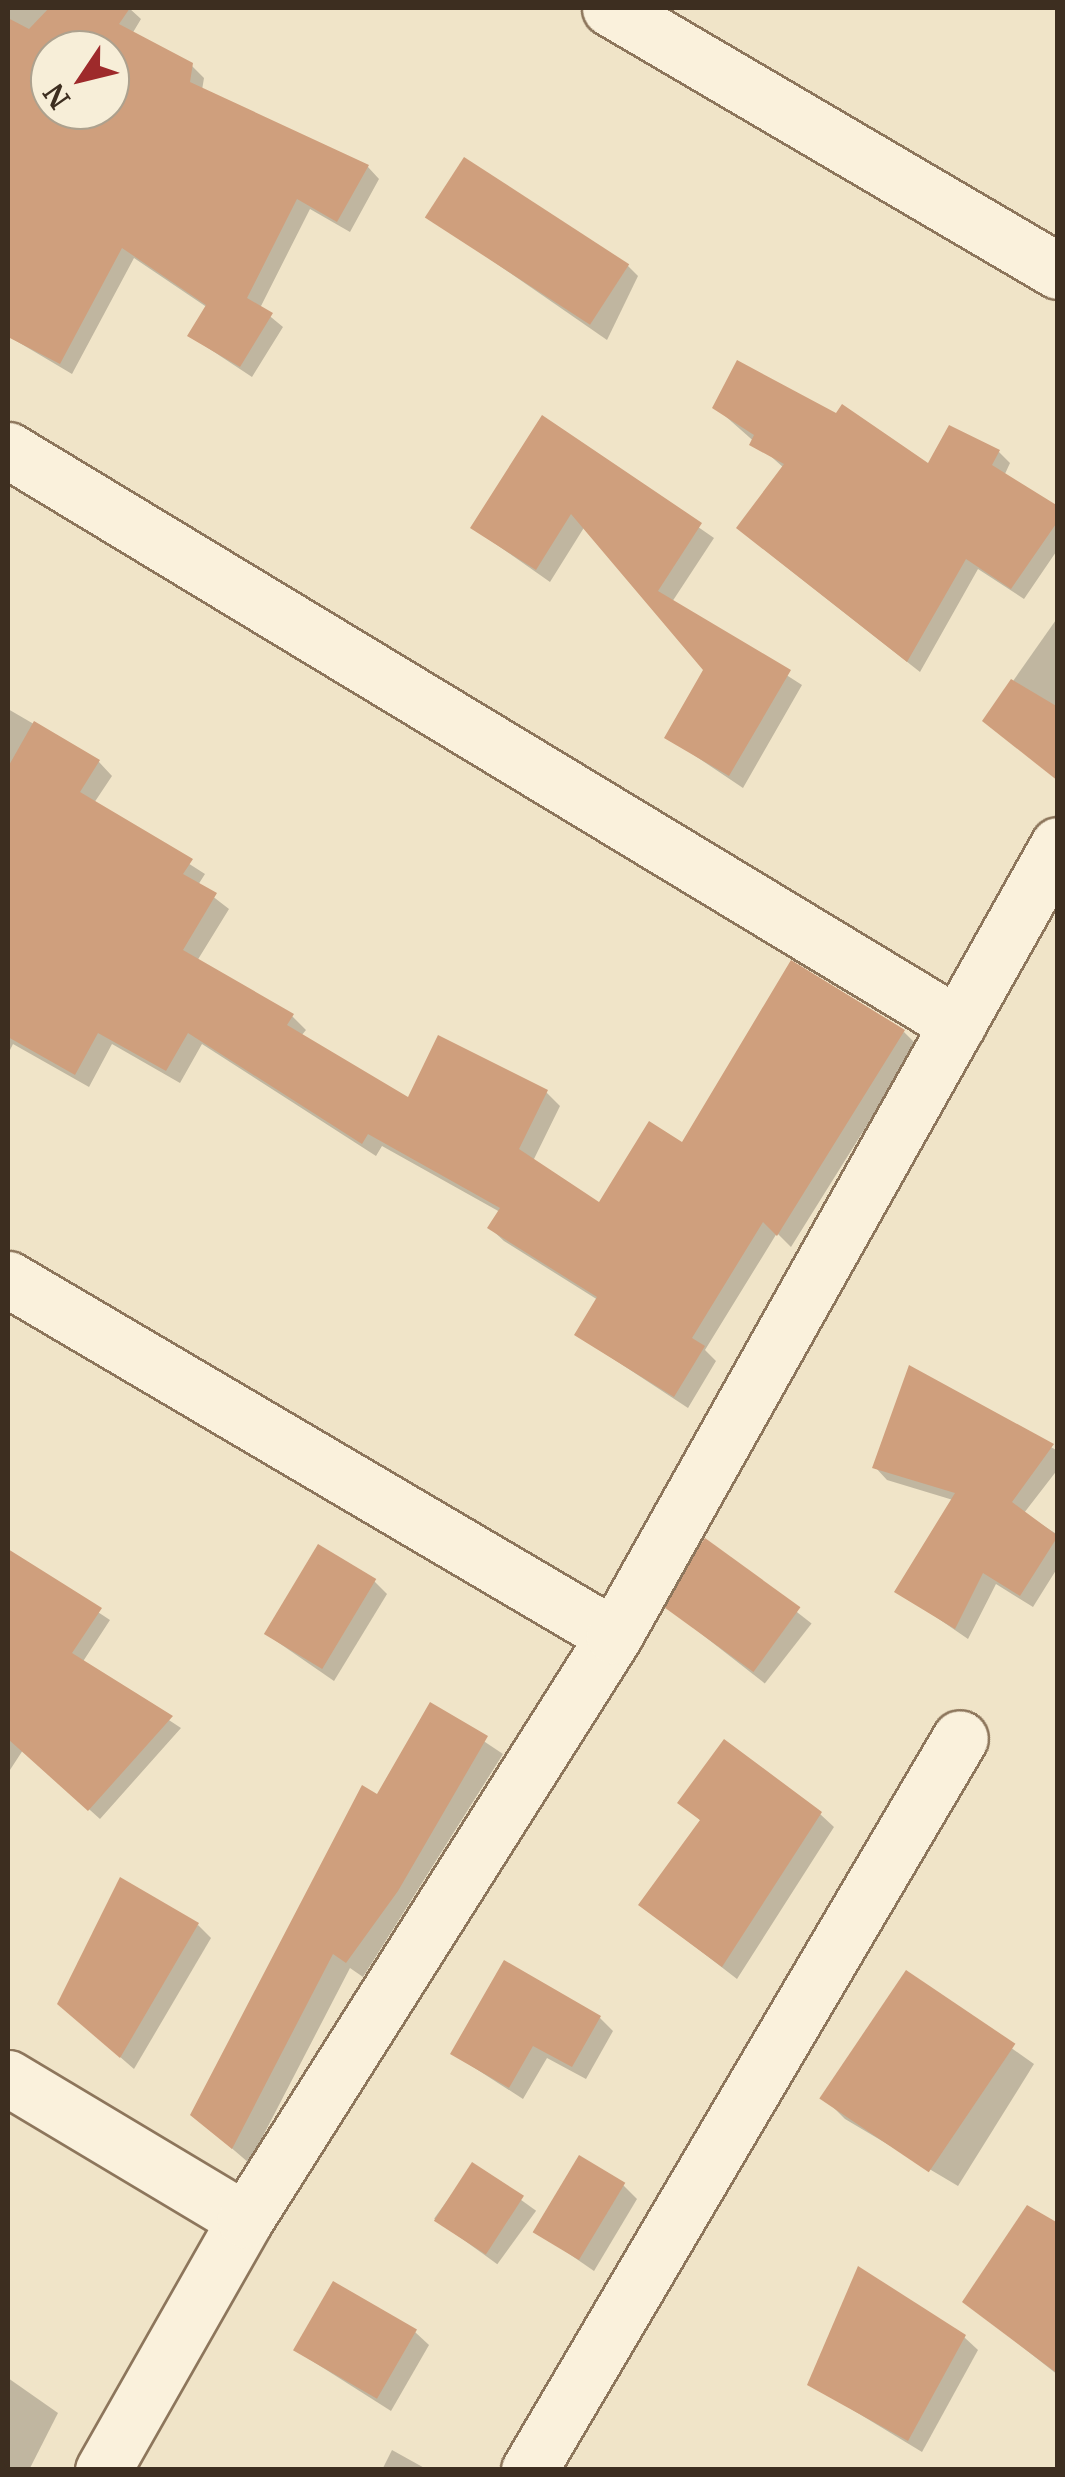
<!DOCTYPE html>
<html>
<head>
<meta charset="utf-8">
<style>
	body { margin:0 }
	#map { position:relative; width:1065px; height:2477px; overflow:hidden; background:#f0e4c8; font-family:Merriweather,serif }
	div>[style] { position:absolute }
	.shadow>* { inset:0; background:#0003; transform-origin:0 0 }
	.building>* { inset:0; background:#cf9f7d; transform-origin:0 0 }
	.roads { filter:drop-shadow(2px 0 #8d765c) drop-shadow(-2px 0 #8d765c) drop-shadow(0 2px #8d765c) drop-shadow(0 -2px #8d765c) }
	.minor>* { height:55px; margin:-27.5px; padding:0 27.5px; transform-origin:27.5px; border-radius:27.5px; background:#faf1dc }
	span { translate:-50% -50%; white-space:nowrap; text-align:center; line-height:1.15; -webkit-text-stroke:9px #f7eed8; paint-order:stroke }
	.frame { position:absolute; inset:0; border:10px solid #3d2e20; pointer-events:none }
	.north { position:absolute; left:30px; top:30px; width:100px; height:100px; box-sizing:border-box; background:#f7eed8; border:2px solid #ada18e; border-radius:50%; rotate:235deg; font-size:28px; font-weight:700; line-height:40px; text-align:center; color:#3d2e20 }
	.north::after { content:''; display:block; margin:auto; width:35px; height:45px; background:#9e2a2b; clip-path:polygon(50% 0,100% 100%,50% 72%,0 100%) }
</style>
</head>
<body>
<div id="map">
	<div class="shadow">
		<i style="clip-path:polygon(evenodd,8px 8px,129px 8px,141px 19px,132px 34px,191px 65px,204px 78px,202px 90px,368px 167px,379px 179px,350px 232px,310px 209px,260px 308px,283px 327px,252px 377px,190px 336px,208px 308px,134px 258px,72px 374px,8px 336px,8px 159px,45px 106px,8px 85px,8px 8px,50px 50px,110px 50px,110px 110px,50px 110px,50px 50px)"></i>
		<i style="clip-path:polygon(429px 217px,628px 266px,638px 276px,607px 340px)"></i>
		<i style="clip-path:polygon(715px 407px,929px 466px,999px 452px,1010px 463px,1004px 476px,1058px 509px,1058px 549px,1024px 599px,978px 569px,920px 672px,751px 539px,784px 468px)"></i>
		<i style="clip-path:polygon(542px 419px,714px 538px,672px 602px,802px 685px,743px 788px,667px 737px,706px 670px,585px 526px,550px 582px,473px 528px)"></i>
		<i style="clip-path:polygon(1058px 617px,1058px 776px,985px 721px)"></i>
		<i style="clip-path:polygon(8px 709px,99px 762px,112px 776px,94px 803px,205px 874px,198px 885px,229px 909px,197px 961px,292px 1016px,306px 1030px,301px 1036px,409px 1101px,546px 1092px,560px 1106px,533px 1161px,599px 1206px,683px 1145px,904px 1032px,917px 1045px,791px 1247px,777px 1233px,705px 1350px,716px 1361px,688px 1408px,577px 1335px,598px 1300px,504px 1241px,490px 1228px,500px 1212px,382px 1146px,376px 1156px,202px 1044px,180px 1083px,112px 1044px,89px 1087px,13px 1044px,8px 1054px)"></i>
		<i style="clip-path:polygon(910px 1369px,1058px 1451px,1058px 1469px,1024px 1513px,1058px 1535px,1058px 1567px,1033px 1607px,996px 1584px,968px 1639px,898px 1591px,953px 1500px,887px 1480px,875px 1467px)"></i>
		<i style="left:706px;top:1541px;width:134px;height:76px;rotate:38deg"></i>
		<i style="clip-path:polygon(8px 1553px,110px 1620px,82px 1663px,181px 1728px,100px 1819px,23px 1750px,8px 1773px)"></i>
		<i style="clip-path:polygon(374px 1581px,387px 1594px,334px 1681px,266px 1634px)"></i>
		<i style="clip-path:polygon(431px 1706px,503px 1754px,363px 1977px,350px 1968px,249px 2163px,193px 2115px)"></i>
		<i style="clip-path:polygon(680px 1802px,820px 1814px,834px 1827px,737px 1979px,641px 1905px,702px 1822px)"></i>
		<i style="clip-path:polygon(198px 1925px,211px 1938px,134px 2069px,74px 2017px)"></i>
		<i style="clip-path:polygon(907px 1974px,1034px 2064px,958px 2186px,845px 2119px,826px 2100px)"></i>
		<i style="clip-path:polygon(600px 2018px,613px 2031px,586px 2079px,547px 2058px,523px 2099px,453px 2054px)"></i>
		<i style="left:473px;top:2165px;width:78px;height:66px;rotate:36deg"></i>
		<i style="clip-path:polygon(623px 2185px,637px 2199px,594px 2271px,536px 2231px)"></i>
		<i style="clip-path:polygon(1058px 2226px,1058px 2375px,965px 2302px)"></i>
		<i style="clip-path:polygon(415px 2332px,429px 2345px,391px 2411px,295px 2350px)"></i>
		<i style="clip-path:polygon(964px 2337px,978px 2350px,922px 2452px,810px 2384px)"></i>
		<i style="clip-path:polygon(8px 2378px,58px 2413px,29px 2470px,8px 2470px)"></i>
		<i style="clip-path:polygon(392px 2450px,428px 2470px,382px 2470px)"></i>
	</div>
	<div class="building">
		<i style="clip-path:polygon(evenodd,49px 8px,130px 8px,119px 24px,193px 63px,190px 82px,369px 165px,337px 222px,297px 199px,247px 298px,273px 313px,240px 367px,187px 336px,206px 305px,122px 248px,60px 364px,8px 337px,8px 18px,29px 29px,49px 8px,50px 50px,110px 50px,110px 110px,50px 110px,50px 50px)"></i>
		<i style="left:464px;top:157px;width:197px;height:72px;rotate:33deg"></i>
		<i style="clip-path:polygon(737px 360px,836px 413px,842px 404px,928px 463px,949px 425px,1000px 450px,992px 465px,1058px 506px,1058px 521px,1011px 589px,966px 559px,907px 662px,736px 528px,784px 464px,749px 445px,754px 435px,712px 408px)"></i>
		<i style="clip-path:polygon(542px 415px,702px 523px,658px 591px,791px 670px,729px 776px,664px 738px,703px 670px,571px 514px,536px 570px,470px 528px)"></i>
		<i style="clip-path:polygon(1011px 679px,1058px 707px,1058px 781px,982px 721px)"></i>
		<i style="clip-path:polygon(34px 721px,100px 760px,80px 792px,193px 859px,183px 874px,217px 893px,183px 950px,294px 1014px,287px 1025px,408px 1097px,438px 1035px,548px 1090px,519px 1149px,599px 1202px,649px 1121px,682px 1142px,791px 960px,905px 1030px,777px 1236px,763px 1222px,692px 1338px,705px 1346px,674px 1397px,574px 1335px,597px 1297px,487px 1228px,500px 1208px,368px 1134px,362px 1144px,188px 1033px,166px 1071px,98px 1033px,75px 1075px,8px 1037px,8px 767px)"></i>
		<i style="clip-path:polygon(909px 1365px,1054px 1444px,1012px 1502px,1058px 1536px,1020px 1596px,983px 1573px,955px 1629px,894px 1592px,955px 1493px,872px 1468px)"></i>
		<i style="left:705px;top:1538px;width:118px;height:80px;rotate:36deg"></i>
		<i style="left:318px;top:1544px;width:68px;height:105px;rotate:31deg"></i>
		<i style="clip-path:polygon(8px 1549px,102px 1608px,72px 1653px,173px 1716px,88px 1811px,8px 1739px)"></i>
		<i style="clip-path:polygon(430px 1702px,488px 1736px,398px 1891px,346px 1963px,333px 1954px,232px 2149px,190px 2115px,362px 1785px,377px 1794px)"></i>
		<i style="clip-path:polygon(724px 1739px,822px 1812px,722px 1967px,638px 1905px,700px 1820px,677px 1803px)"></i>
		<i style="clip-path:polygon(120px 1877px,199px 1923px,120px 2058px,57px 2004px)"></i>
		<i style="clip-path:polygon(504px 1960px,601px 2016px,572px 2067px,533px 2046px,509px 2088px,450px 2054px)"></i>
		<i style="left:906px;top:1970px;width:132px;height:155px;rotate:34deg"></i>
		<i style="left:579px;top:2155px;width:54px;height:90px;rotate:31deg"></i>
		<i style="left:472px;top:2162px;width:62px;height:70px;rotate:33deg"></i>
		<i style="clip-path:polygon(1027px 2205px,1058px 2223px,1058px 2374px,962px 2302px)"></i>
		<i style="clip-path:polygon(858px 2266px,966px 2335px,908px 2441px,807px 2385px)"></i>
		<i style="left:333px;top:2281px;width:97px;height:80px;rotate:30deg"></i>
	</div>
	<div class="roads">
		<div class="minor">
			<i style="left:610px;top:8px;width:519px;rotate:30.42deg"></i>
			<i style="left:8px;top:450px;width:1110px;rotate:31.18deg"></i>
			<i style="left:8px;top:1279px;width:703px;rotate:30.5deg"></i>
			<i style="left:8px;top:2078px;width:276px;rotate:30.9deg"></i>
			<i style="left:103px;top:2470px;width:288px;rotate:-60.4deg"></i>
			<i style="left:245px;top:2220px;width:691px;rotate:-57.71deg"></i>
			<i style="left:614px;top:1636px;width:907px;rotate:-60.69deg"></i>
			<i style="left:529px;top:2470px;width:849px;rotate:-59.51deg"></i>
		</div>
	</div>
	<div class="frame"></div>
	<div class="north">N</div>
</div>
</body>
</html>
